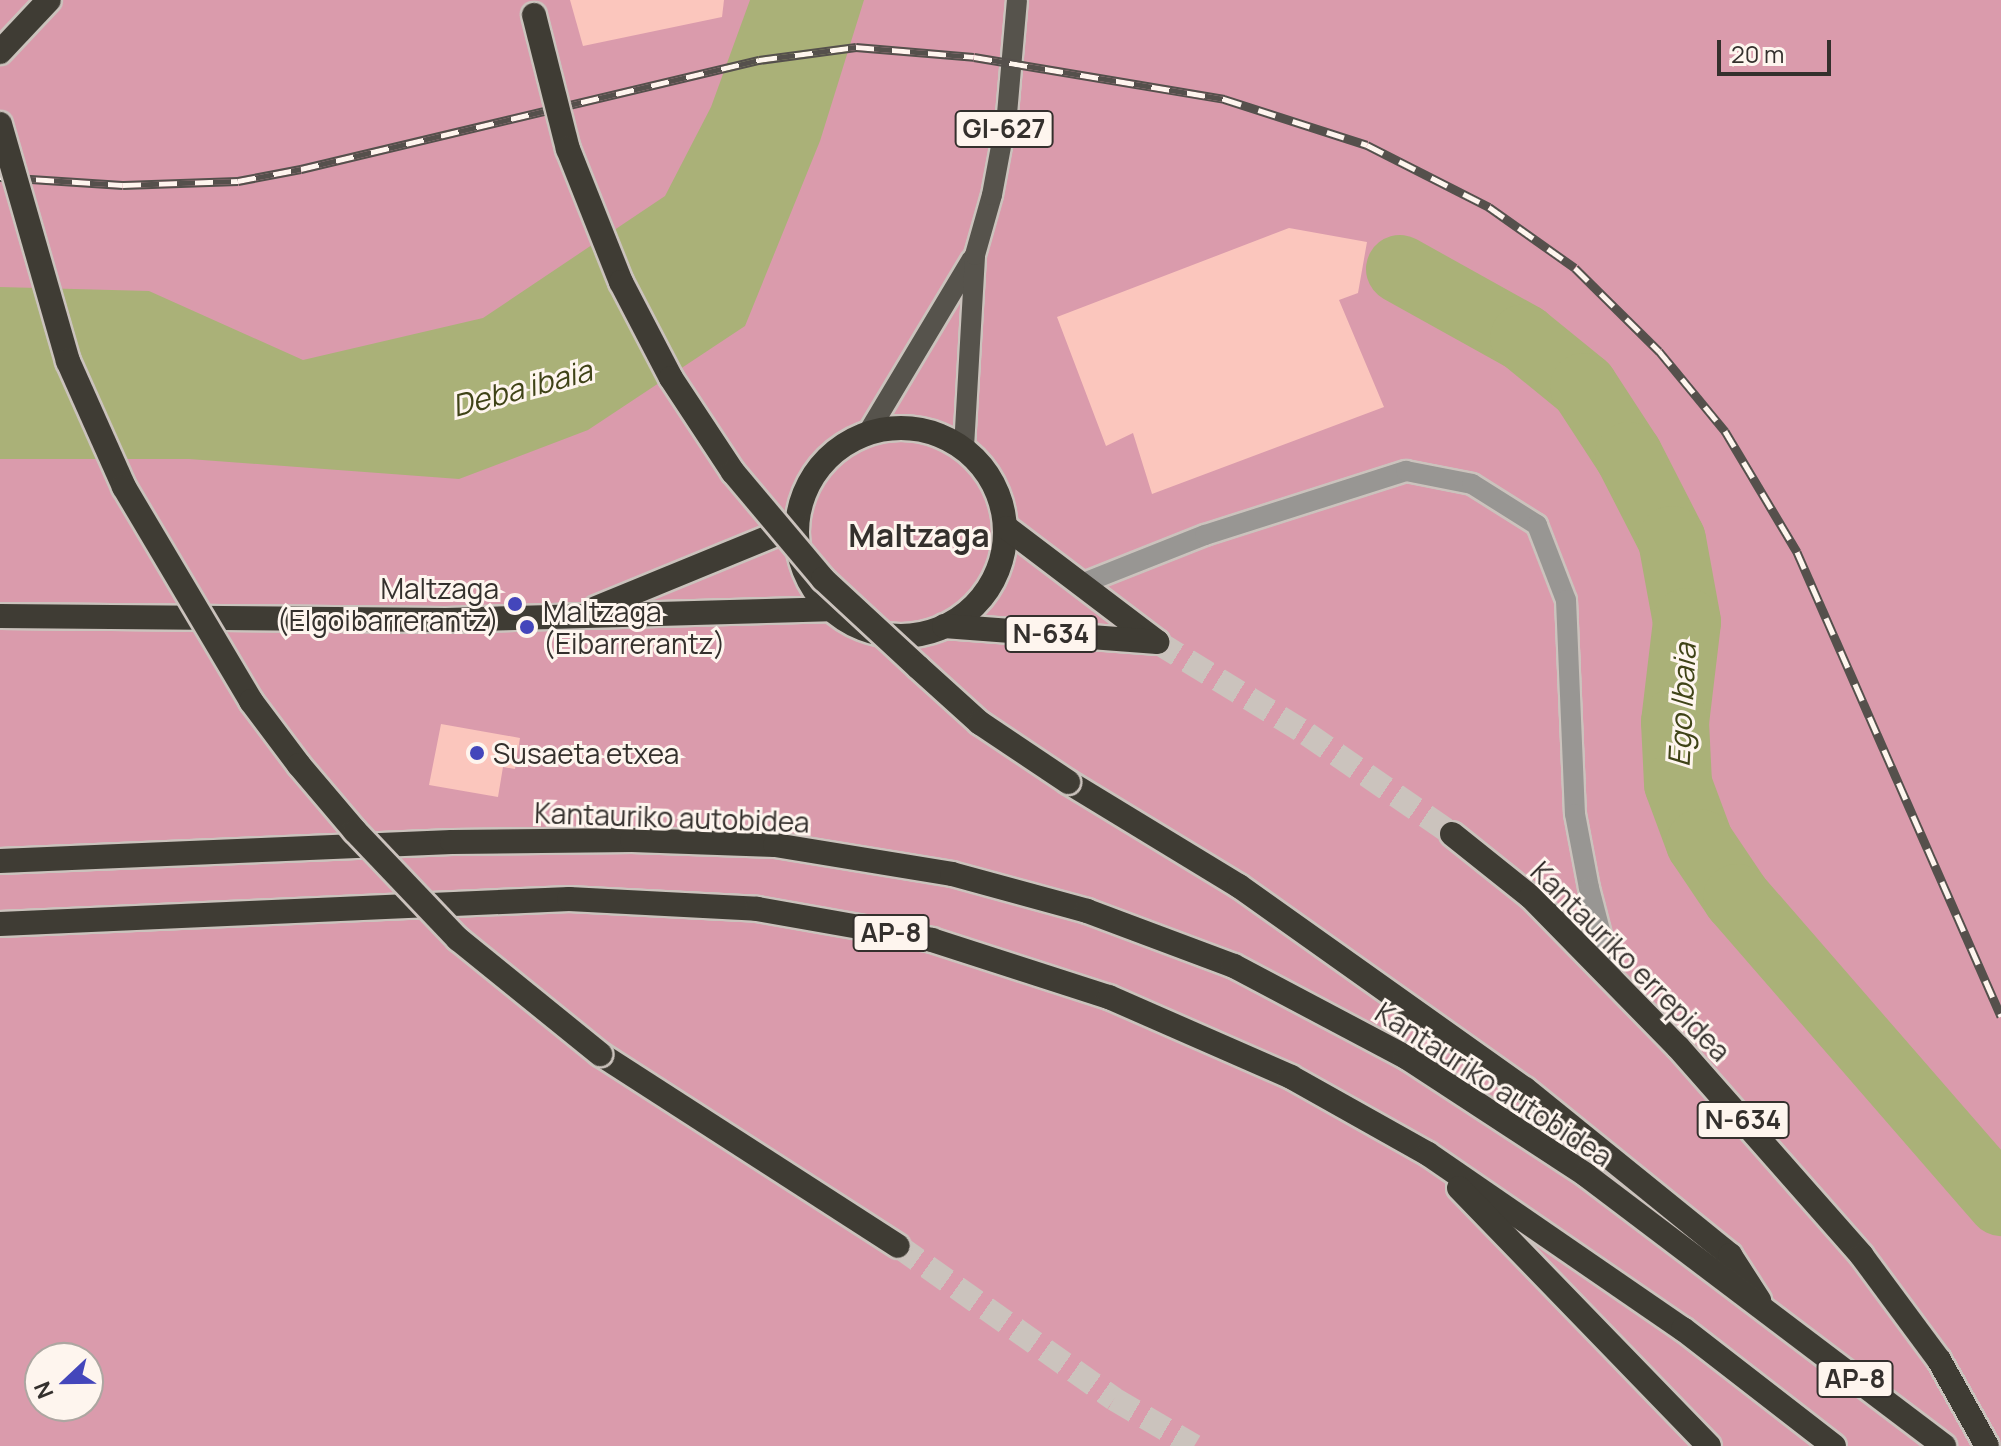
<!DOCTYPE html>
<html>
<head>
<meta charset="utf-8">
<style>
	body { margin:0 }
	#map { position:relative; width:2001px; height:1446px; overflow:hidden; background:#f1e8e1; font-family:Manrope,sans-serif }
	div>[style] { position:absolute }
	.forest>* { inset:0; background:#da9bac }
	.water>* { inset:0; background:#aab178 }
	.river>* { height:68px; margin:-34px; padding:0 34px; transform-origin:34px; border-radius:34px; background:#aab178 }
	.building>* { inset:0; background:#fbc6bd }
	.highway-tunnel>* { height:24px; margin-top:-12px; transform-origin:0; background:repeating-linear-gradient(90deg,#cbc3bd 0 24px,transparent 0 36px) }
	.roads { filter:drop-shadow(2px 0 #cbc3bd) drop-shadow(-2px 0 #cbc3bd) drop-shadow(0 2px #cbc3bd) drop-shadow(0 -2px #cbc3bd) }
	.minor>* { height:20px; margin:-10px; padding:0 10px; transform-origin:10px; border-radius:10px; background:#989693 }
	.major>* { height:20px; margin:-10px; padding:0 10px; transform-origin:10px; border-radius:10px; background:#56534c }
	.highway>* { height:24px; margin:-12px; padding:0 12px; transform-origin:12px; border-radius:12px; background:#3f3c34 }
	.highway>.ring { margin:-12px; padding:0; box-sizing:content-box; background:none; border:24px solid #3f3c34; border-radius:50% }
	.rail>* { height:9px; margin-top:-4.5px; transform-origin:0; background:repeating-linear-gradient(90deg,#fef5ee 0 18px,#55504c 0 36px); box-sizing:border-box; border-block:2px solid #55504c }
	.bridges { filter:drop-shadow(2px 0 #cbc3bd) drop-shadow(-2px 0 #cbc3bd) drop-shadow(0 2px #cbc3bd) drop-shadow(0 -2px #cbc3bd) }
	.highway-bridge>* { height:24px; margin:-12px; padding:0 12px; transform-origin:12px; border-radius:12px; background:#3f3c34 }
	.dots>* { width:22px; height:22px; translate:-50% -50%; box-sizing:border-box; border:4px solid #fef5ee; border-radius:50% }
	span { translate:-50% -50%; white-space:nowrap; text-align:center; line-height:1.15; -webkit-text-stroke:6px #fef5ee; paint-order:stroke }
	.shield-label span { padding:2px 6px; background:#fef5ee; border:2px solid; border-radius:6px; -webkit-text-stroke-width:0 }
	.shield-label { font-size:26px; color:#34302d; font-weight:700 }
	.poi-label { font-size:28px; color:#34302d }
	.right { translate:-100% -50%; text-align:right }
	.left { translate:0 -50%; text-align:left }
	.street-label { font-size:28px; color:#34302d }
	.water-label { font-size:30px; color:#3f4317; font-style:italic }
	.quarter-label { font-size:32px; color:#34302d; font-weight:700 }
	.north { position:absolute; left:24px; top:1342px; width:80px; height:80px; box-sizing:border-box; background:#fef5ee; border:2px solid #ada6a1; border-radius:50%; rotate:248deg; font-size:22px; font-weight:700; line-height:32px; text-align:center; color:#34302d }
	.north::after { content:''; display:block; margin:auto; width:28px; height:36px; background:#4446bb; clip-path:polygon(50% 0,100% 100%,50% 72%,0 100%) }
	.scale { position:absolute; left:1717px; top:40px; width:114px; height:36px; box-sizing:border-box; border:4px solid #34302d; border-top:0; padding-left:10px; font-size:24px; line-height:28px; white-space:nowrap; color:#34302d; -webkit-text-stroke:6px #fef5ee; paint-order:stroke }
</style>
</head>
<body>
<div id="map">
	<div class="forest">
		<i style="clip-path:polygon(evenodd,0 0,2001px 0,2001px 1446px,0 1446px,0 0,40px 1358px,88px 1358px,88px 1406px,40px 1406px,40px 1358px)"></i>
	</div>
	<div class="water">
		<i style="clip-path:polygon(750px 0,864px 0,820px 141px,745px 326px,588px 430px,459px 479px,189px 459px,0 459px,0 287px,149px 291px,303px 360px,483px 318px,665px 196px,711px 107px)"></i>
	</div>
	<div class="river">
		<i style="left:1400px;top:269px;width:142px;rotate:29.1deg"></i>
		<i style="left:1524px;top:338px;width:77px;rotate:39.2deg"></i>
		<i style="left:1584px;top:387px;width:82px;rotate:56.9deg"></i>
		<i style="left:1629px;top:456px;width:94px;rotate:62.9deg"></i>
		<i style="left:1672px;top:540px;width:83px;rotate:79.6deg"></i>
		<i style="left:1687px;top:622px;width:101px;rotate:96.8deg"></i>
		<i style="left:1675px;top:722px;width:62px;rotate:87.2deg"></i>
		<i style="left:1678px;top:784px;width:63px;rotate:69.6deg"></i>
		<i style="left:1700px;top:843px;width:66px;rotate:56.1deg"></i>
		<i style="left:1737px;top:898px;width:403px;rotate:49deg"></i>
	</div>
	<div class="building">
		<i style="clip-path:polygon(570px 0,724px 0,722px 17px,583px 46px)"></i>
		<i style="clip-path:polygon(1289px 228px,1367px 242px,1358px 293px,1339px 300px,1384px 407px,1152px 494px,1133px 433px,1106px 446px,1057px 317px)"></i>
		<i style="clip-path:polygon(441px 724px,520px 738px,515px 769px,503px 767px,498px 797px,429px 785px)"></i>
	</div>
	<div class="highway-tunnel">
		<i style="left:1157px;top:642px;width:176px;rotate:31.5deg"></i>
		<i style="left:1307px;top:734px;width:176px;rotate:34.6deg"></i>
		<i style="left:898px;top:1246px;width:265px;rotate:35.3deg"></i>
		<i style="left:1114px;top:1399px;width:93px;rotate:30.4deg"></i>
	</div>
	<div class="roads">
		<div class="minor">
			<i style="left:1081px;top:584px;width:133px;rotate:-21.6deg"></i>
			<i style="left:1205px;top:535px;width:211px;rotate:-17.7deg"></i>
			<i style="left:1406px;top:471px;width:67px;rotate:11.1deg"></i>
			<i style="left:1472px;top:484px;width:77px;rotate:32.2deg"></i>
			<i style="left:1537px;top:525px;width:80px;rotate:68.9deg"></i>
			<i style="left:1566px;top:600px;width:214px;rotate:87.6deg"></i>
			<i style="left:1575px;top:814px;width:75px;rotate:79.3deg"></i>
			<i style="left:1589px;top:888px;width:96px;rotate:75.5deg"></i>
		</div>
		<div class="major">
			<i style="left:869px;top:431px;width:200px;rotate:-59.1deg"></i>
			<i style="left:964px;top:447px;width:192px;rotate:-86.7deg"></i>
			<i style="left:975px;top:255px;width:62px;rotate:-74.2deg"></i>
			<i style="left:992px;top:195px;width:82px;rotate:-79.5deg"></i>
			<i style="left:1007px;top:114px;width:114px;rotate:-85deg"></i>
		</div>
		<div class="highway">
			<i style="left:0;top:52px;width:71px;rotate:-46.7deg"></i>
			<i class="ring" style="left:797px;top:428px;width:184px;height:184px"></i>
			<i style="left:1007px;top:528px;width:188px;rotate:37.2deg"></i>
			<i style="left:596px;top:608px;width:216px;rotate:-22.3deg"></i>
			<i style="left:0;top:616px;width:446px;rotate:0.5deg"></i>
			<i style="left:446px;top:620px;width:383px;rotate:-1.6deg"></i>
			<i style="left:944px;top:626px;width:214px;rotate:4.3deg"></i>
			<i style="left:1068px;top:782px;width:200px;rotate:31.3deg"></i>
			<i style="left:1239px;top:886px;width:351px;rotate:35.4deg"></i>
			<i style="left:1525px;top:1089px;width:264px;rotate:39deg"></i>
			<i style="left:1730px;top:1255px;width:54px;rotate:57.2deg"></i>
			<i style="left:1452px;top:834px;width:101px;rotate:38.6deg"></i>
			<i style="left:1531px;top:897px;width:210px;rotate:45.6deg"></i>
			<i style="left:1678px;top:1047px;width:278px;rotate:48.6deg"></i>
			<i style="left:1862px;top:1256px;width:129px;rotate:53.5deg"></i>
			<i style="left:1939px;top:1360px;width:98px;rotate:60.8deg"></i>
			<i style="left:0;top:861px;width:452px;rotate:-2.4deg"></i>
			<i style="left:452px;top:842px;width:180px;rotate:-0.6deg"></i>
			<i style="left:632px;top:840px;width:143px;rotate:2deg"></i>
			<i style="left:775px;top:845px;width:179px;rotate:9.3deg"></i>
			<i style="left:952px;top:874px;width:140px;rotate:15.3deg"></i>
			<i style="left:1087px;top:911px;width:157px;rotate:20.5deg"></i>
			<i style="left:1234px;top:966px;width:195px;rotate:27.9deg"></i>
			<i style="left:1406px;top:1057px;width:215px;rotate:33.2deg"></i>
			<i style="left:1586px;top:1175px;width:449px;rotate:37.1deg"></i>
			<i style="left:0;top:924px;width:570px;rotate:-2.52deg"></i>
			<i style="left:569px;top:899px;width:188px;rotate:3deg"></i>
			<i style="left:757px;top:909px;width:178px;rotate:10deg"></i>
			<i style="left:932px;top:940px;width:186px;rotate:17.9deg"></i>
			<i style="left:1109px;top:997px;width:199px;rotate:23.7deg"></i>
			<i style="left:1291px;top:1077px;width:157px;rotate:29.3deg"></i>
			<i style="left:1428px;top:1154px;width:309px;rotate:34.5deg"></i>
			<i style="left:1683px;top:1329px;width:191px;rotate:37.8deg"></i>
			<i style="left:600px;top:1054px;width:354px;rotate:32.8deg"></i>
			<i style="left:1459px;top:1188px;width:359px;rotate:45.9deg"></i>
		</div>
	</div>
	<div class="rail">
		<i style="left:0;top:177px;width:123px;rotate:3.7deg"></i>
		<i style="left:123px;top:185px;width:115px;rotate:-2deg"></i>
		<i style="left:238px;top:181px;width:64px;rotate:-10.8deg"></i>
		<i style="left:301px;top:169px;width:471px;rotate:-13.4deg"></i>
		<i style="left:759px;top:60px;width:98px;rotate:-7.6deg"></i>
		<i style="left:856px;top:47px;width:118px;rotate:4.8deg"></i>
		<i style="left:974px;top:57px;width:254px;rotate:9.5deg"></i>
		<i style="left:1224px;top:99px;width:150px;rotate:17.8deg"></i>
		<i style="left:1367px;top:145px;width:137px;rotate:26.9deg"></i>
		<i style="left:1489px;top:207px;width:105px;rotate:35.3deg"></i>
		<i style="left:1575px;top:268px;width:118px;rotate:44.7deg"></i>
		<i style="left:1659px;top:351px;width:104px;rotate:50.5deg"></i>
		<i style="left:1725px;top:431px;width:141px;rotate:59.2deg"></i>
		<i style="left:1797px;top:552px;width:507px;rotate:66.27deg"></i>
	</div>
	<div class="bridges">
		<div class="highway-bridge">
			<i style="left:534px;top:15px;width:138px;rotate:75.8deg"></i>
			<i style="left:568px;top:149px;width:143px;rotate:68.3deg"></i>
			<i style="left:621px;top:282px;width:108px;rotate:62.5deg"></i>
			<i style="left:671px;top:378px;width:113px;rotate:56.6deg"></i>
			<i style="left:733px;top:472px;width:140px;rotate:49.9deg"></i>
			<i style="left:823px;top:579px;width:129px;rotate:42.8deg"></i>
			<i style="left:918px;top:667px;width:84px;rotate:42.1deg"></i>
			<i style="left:980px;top:723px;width:106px;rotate:33.8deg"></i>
			<i style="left:0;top:124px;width:247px;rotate:74deg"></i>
			<i style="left:68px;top:361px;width:138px;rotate:66deg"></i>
			<i style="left:124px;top:487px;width:249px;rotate:59.3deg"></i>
			<i style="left:251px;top:701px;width:80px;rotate:53.1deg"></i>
			<i style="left:299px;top:765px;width:87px;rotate:49.7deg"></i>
			<i style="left:355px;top:831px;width:149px;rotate:46.4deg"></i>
			<i style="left:458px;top:939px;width:183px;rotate:39deg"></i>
		</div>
	</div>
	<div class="dots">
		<i style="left:515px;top:604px;background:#4446bb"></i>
		<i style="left:527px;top:627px;background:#4446bb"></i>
		<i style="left:477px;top:753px;background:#4446bb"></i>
	</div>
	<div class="shield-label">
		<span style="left:1004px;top:129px">GI-627</span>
		<span style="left:1051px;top:634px">N-634</span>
		<span style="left:891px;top:933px">AP-8</span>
		<span style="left:1743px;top:1120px">N-634</span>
		<span style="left:1855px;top:1379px">AP-8</span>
	</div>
	<div class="poi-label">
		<span class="right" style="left:499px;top:604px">Maltzaga<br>(Elgoibarrerantz)</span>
		<span class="left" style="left:543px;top:627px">Maltzaga<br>(Eibarrerantz)</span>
		<span class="left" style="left:493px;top:753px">Susaeta etxea</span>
	</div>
	<div class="street-label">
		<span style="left:672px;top:817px;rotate:2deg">Kantauriko autobidea</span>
		<span style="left:1631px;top:961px;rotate:45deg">Kantauriko errepidea</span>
		<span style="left:1494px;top:1084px;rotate:33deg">Kantauriko autobidea</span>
	</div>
	<div class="water-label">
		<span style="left:522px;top:388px;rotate:-15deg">Deba ibaia</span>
		<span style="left:1682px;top:705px;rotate:-87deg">Ego Ibaia</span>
	</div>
	<div class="quarter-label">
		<span style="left:919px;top:535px">Maltzaga</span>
	</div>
	<div class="north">N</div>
	<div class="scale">20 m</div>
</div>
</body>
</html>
